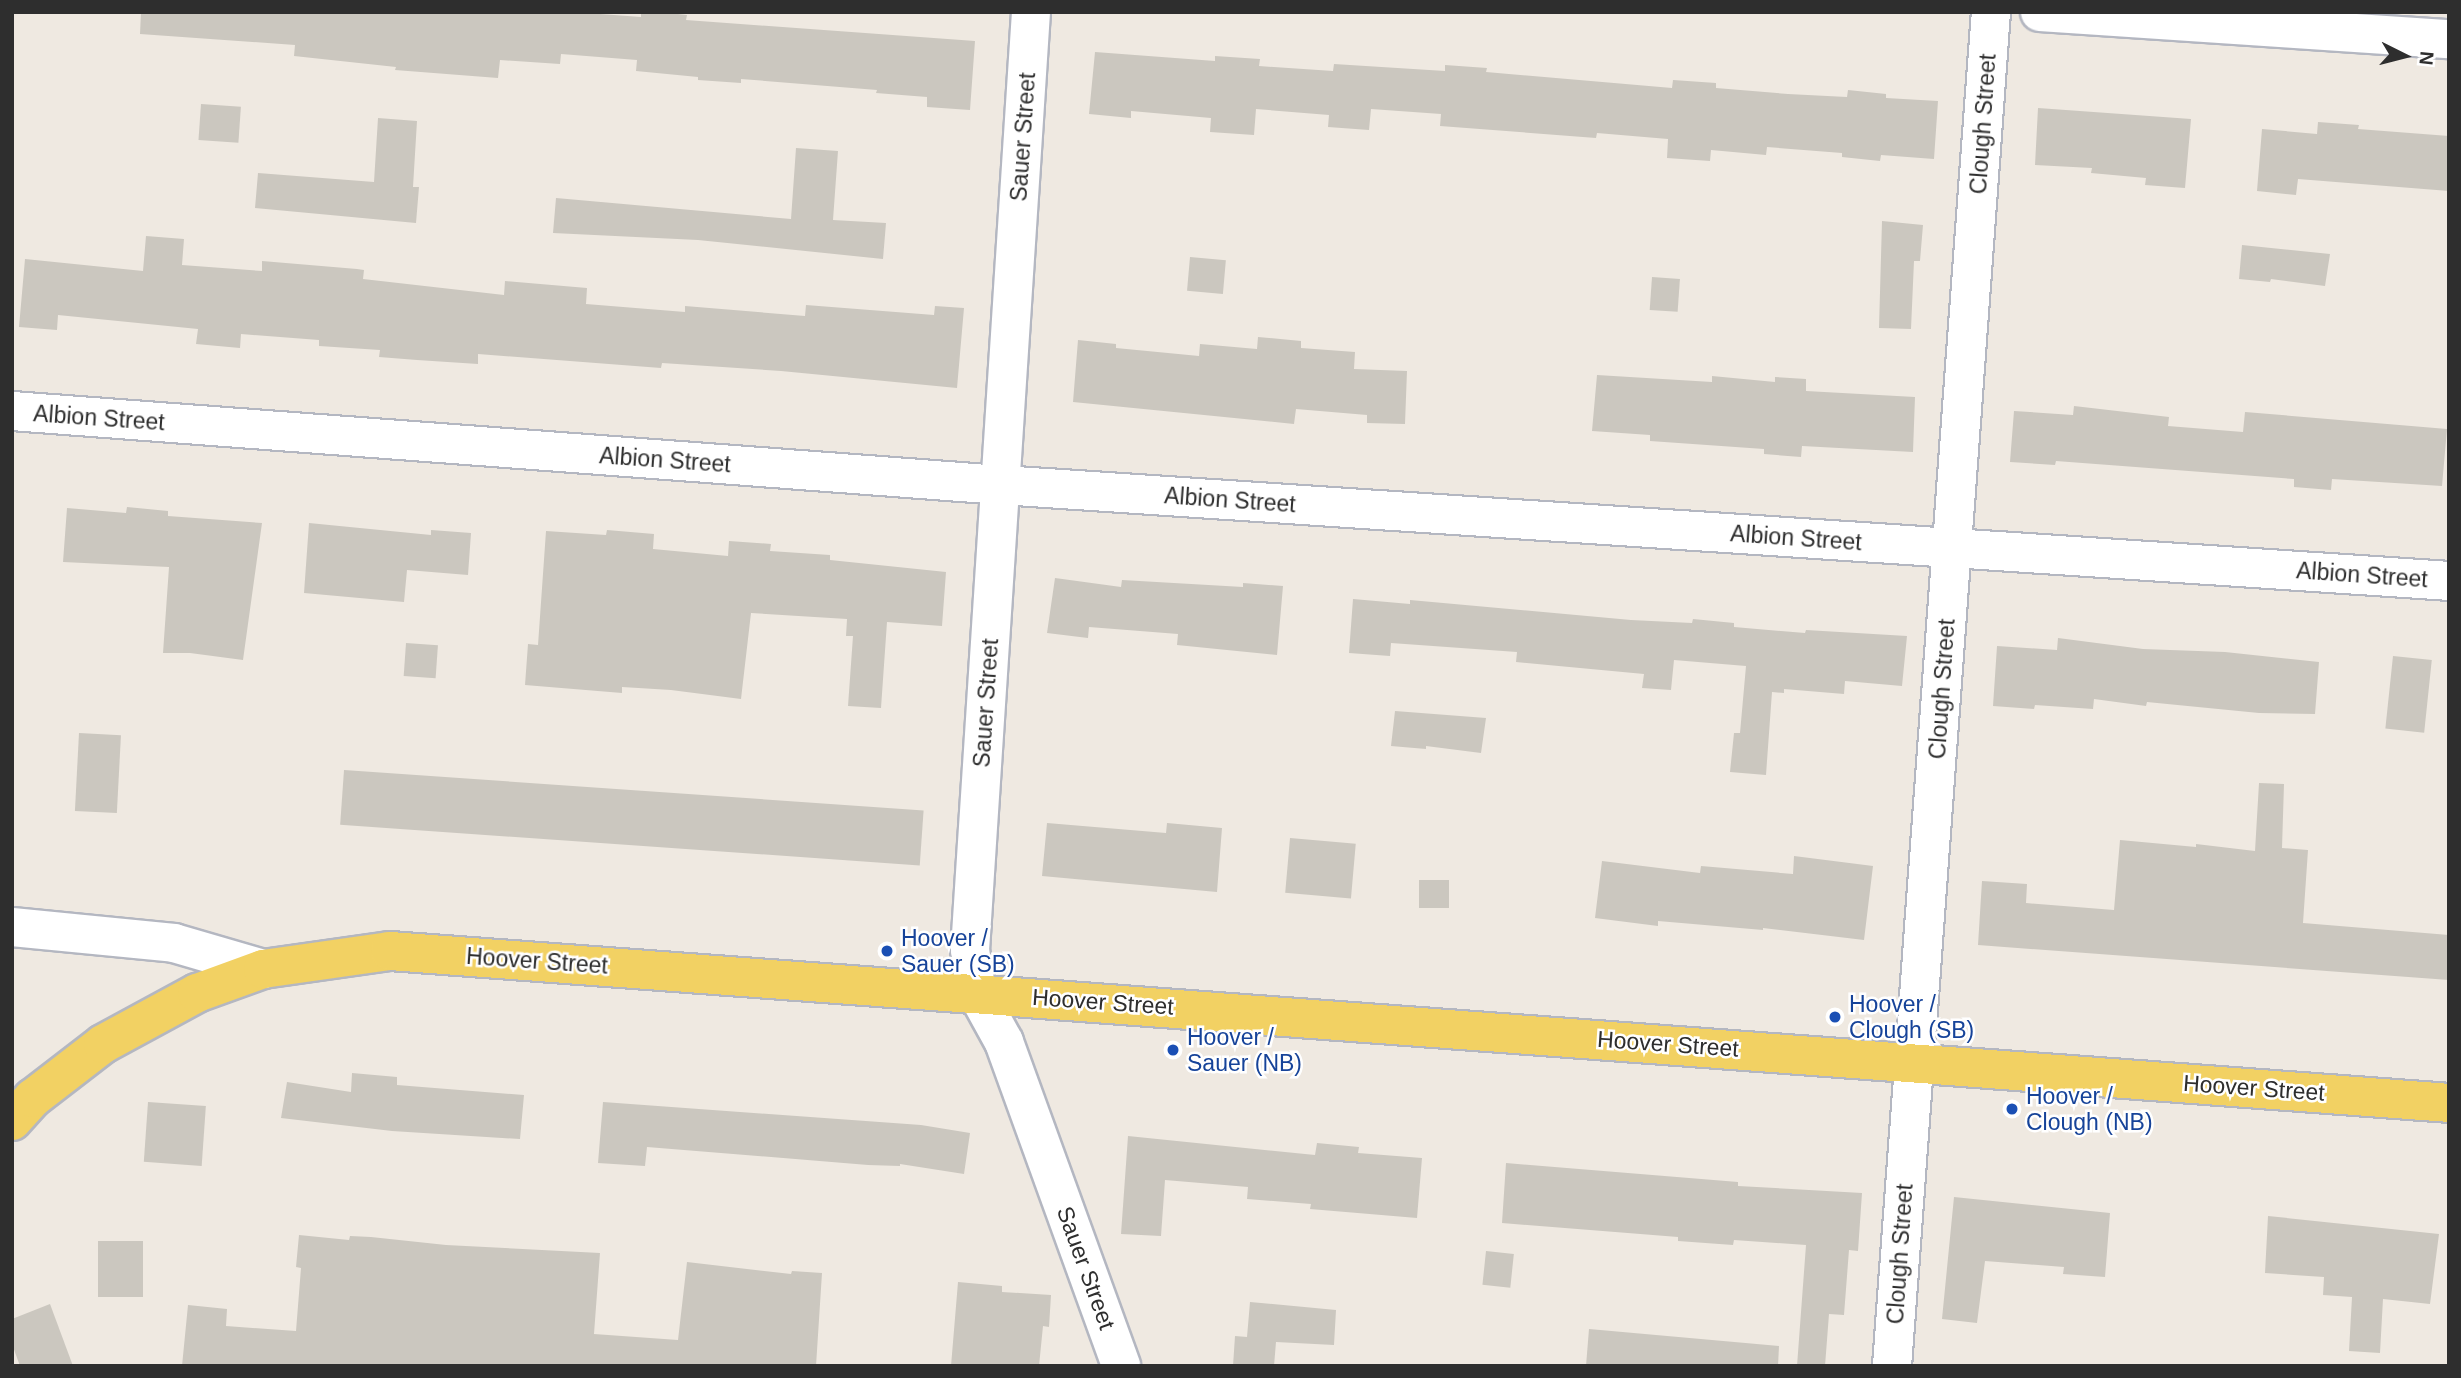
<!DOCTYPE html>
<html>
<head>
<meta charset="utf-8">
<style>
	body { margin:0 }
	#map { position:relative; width:2461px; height:1378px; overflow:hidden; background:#efe9e1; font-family:Arial,sans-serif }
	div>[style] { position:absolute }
	.building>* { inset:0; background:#cbc7bf; transform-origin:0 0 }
	.roads { filter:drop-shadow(2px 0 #b4b7c1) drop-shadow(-2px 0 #b4b7c1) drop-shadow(0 2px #b4b7c1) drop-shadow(0 -2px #b4b7c1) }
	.street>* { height:38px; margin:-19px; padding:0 19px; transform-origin:19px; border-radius:19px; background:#fff }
	.secondary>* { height:38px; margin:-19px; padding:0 19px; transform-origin:19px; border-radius:19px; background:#fff }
	.primary>* { height:38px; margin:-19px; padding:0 19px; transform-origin:19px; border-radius:19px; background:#f2d163 }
	.dots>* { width:19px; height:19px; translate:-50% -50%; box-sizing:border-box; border:4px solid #fff; border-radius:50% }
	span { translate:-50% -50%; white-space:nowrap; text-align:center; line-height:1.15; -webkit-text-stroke:5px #fff; paint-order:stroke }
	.street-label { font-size:23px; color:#2e2e2e }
	.transit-label { font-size:23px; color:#164399 }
	.left { translate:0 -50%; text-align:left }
	.frame { position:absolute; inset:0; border:14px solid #2e2e2e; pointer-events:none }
	.north { position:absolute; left:2370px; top:21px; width:70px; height:70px; -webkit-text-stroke:5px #fff; paint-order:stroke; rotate:96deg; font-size:19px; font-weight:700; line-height:28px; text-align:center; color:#2e2e2e }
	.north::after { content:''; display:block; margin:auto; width:24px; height:32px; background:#2e2e2e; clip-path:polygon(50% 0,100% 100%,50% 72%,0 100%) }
</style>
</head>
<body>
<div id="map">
	<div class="building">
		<i style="clip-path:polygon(141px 12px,573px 12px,641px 17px,641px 12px,660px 12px,687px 15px,686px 20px,975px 41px,970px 110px,927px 107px,927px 97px,876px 93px,877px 90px,741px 79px,741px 83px,698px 80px,698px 77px,636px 71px,637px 60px,561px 54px,560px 64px,500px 60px,498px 78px,395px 70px,396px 67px,294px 56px,295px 45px,140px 34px)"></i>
		<i style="clip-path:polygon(1095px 52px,1215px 61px,1215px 56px,1260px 59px,1259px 66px,1333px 71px,1334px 64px,1445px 71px,1445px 65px,1487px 68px,1486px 72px,1672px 88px,1673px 80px,1716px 83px,1716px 88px,1788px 94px,1847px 97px,1848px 90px,1886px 94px,1886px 98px,1938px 101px,1934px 159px,1881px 155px,1880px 161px,1842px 157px,1842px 153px,1767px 147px,1766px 155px,1711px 150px,1710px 161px,1667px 158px,1668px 139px,1597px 133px,1596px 138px,1440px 126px,1441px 114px,1371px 109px,1369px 130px,1328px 127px,1329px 115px,1256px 109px,1254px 135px,1210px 132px,1211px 118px,1131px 111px,1131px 118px,1089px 114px)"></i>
		<i style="left:201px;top:104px;width:40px;height:36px;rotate:4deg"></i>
		<i style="clip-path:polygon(2038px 108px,2191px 119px,2185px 188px,2145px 185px,2146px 178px,2091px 173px,2092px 168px,2035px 165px)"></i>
		<i style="clip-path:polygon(378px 118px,417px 121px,413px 187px,419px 187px,416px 223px,255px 208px,258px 173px,374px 182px)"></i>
		<i style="clip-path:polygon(2318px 122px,2359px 125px,2358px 129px,2449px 136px,2449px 191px,2298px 179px,2296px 195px,2257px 191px,2262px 129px,2317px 134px)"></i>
		<i style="clip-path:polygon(796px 148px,838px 151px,833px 220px,886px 223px,883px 259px,698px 240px,553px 233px,556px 198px,791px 219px)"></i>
		<i style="clip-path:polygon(1882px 221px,1923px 225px,1920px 261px,1914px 261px,1911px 329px,1879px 328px)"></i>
		<i style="clip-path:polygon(146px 236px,184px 239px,182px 265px,262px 271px,262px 261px,357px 269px,364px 270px,363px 279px,504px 295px,505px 281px,587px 288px,586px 304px,685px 312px,685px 306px,805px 316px,806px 305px,934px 315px,935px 306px,964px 308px,957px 388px,781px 371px,662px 363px,661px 368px,478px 354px,478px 364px,417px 360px,379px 357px,380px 350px,319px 346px,319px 340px,241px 334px,240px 348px,196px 344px,198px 329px,58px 315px,57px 330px,19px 327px,25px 259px,143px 271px)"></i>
		<i style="clip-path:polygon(2242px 245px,2330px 254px,2325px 286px,2271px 279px,2270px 282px,2239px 279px)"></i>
		<i style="left:1190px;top:257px;width:36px;height:34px;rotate:5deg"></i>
		<i style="left:1652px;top:277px;width:28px;height:33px;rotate:4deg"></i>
		<i style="clip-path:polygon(1258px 337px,1301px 341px,1301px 348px,1355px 352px,1354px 369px,1407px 371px,1405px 424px,1367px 423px,1367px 415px,1296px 409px,1294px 424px,1073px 402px,1078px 340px,1116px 344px,1116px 348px,1199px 356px,1200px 344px,1257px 349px)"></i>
		<i style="clip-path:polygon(1597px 375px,1712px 382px,1712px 376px,1775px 382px,1775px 377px,1806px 379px,1806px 391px,1915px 397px,1913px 452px,1802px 446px,1801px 457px,1764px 454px,1764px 449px,1650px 441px,1650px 435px,1592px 431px)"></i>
		<i style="clip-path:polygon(2074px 406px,2169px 417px,2168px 426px,2243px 432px,2245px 412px,2447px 429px,2442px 486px,2332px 479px,2331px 490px,2294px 487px,2294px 479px,2056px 461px,2055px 465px,2010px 462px,2014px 411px,2073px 415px)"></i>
		<i style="clip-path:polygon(127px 507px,168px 511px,168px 516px,262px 523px,243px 660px,190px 653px,163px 653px,169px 567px,63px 562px,67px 508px,126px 513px)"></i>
		<i style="clip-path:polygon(309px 523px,431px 535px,431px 530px,471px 533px,468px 575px,407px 570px,404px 602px,304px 593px)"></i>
		<i style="clip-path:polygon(607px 530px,654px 534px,653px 549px,728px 556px,729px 541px,771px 544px,770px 551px,830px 555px,830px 560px,946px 572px,942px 626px,887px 622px,881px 708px,848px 706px,853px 636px,846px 636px,847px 619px,751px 613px,741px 699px,671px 690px,622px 687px,622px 693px,525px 685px,528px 644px,538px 645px,546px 531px,606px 535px)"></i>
		<i style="clip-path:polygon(1055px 578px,1121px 587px,1122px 580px,1243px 587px,1243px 583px,1283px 586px,1277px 655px,1177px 645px,1178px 634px,1089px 627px,1088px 638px,1047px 633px)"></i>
		<i style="clip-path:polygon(1353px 599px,1410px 604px,1410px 600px,1631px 620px,1692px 623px,1693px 619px,1734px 623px,1734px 627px,1805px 633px,1806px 630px,1907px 636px,1902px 686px,1845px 681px,1844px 694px,1784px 689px,1784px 693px,1772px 692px,1766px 775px,1730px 772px,1734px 733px,1740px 733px,1746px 666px,1674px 660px,1671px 690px,1642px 688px,1644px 674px,1516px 662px,1517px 652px,1391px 643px,1390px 656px,1349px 653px)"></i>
		<i style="clip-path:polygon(2058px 638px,2143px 649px,2225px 652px,2319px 662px,2315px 714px,2259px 713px,2147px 702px,2146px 706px,2094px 699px,2093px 709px,2035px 705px,2034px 709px,1993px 706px,1997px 646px,2057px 650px)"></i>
		<i style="left:406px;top:643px;width:32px;height:33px;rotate:4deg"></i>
		<i style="left:2393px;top:656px;width:39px;height:73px;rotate:6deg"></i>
		<i style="clip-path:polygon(1395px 711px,1486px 718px,1481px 753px,1426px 746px,1426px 749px,1391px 746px)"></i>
		<i style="left:79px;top:733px;width:42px;height:78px;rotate:3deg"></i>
		<i style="left:344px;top:770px;width:581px;height:55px;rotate:4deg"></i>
		<i style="clip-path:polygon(2259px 783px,2284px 784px,2282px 848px,2308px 850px,2303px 923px,2449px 935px,2449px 980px,1978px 945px,1982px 881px,2027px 884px,2026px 903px,2114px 910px,2120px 840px,2196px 847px,2196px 844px,2255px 851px)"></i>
		<i style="clip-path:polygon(1047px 823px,1166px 833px,1167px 823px,1222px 828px,1217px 892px,1042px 876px)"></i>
		<i style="left:1290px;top:838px;width:66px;height:55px;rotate:5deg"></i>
		<i style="clip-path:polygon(1794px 856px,1873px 866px,1864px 940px,1763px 928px,1763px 930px,1658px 921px,1658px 926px,1595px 918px,1602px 861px,1700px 873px,1701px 866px,1793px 874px)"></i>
		<i style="left:1419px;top:880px;width:30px;height:28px"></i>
		<i style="clip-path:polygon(352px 1073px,397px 1077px,397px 1085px,524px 1095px,520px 1139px,392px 1131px,281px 1118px,287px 1082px,351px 1092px)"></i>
		<i style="left:148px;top:1102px;width:58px;height:60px;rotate:4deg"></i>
		<i style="clip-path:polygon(603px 1102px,921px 1125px,970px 1133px,964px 1174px,900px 1164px,900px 1166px,868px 1165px,647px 1147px,645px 1166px,598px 1163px)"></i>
		<i style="clip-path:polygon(1128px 1136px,1315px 1155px,1317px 1143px,1359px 1147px,1358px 1153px,1422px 1158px,1417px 1218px,1310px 1209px,1311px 1204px,1247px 1199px,1248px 1187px,1165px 1180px,1161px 1236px,1121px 1234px)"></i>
		<i style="clip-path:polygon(1506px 1163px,1738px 1182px,1738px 1186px,1862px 1193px,1858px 1251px,1849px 1250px,1844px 1315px,1829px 1314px,1825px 1366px,1797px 1366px,1806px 1245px,1734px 1240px,1733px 1245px,1678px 1241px,1678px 1237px,1502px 1223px)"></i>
		<i style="clip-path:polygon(1954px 1197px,2110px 1213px,2105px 1277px,2063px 1274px,2064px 1267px,1985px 1261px,1977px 1323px,1942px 1319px)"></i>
		<i style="clip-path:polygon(2268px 1216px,2439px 1234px,2430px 1304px,2383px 1299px,2380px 1353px,2349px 1351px,2352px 1297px,2323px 1295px,2324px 1277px,2265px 1273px)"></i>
		<i style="clip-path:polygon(299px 1235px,349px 1240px,350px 1236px,371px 1237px,446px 1245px,600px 1253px,594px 1334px,678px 1340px,687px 1262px,791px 1274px,792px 1271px,822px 1273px,816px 1366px,182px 1366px,188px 1305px,227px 1309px,226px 1326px,296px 1331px,301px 1268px,296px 1267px)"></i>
		<i style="left:143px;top:1241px;width:56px;height:45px;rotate:90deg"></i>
		<i style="left:1486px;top:1251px;width:28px;height:34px;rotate:6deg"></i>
		<i style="clip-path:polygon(958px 1282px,1002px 1286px,1002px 1292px,1051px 1295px,1049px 1327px,1043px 1326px,1039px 1366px,951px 1366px)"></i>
		<i style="clip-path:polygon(1250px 1302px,1336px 1310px,1334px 1345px,1276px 1342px,1274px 1366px,1233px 1366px,1235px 1336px,1247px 1337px)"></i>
		<i style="clip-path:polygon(50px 1304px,73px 1366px,20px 1366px,12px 1344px,12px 1319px)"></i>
		<i style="clip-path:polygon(1589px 1329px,1779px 1346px,1778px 1366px,1586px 1366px)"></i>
	</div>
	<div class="roads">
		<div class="street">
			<i style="left:1031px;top:12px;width:940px;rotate:93.72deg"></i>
			<i style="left:970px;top:950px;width:44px;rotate:80.8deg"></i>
			<i style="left:977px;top:993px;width:56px;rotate:61.1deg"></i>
			<i style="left:1004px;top:1042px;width:344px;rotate:70.1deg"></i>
			<i style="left:2040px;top:12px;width:410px;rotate:3.8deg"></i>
			<i style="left:12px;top:411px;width:992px;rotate:4.28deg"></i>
			<i style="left:1001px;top:485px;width:1451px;rotate:3.79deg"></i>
			<i style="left:1892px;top:1366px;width:1358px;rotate:-85.82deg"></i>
		</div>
		<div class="secondary">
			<i style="left:12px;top:927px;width:163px;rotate:5.6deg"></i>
			<i style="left:174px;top:943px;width:93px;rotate:16.3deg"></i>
		</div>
		<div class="primary">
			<i style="left:12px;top:1121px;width:31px;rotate:-48deg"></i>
			<i style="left:33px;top:1098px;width:88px;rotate:-37.6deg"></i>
			<i style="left:103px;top:1044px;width:107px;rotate:-28.5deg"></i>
			<i style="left:197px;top:993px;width:70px;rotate:-20deg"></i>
			<i style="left:263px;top:969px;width:128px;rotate:-8.1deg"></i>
			<i style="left:390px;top:951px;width:2065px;rotate:4.22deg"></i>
		</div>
	</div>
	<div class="dots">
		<i style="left:887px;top:951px;background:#1a4fb4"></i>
		<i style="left:1835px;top:1017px;background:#1a4fb4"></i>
		<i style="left:1173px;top:1050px;background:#1a4fb4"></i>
		<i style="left:2012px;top:1109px;background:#1a4fb4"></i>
	</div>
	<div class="street-label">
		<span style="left:1983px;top:124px;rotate:-86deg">Clough Street</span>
		<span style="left:1023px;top:137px;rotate:-86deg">Sauer Street</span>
		<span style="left:99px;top:418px;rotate:4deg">Albion Street</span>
		<span style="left:665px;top:460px;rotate:4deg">Albion Street</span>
		<span style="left:1230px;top:500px;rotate:4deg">Albion Street</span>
		<span style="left:1796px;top:538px;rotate:4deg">Albion Street</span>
		<span style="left:2362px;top:575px;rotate:4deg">Albion Street</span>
		<span style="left:1942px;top:689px;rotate:-86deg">Clough Street</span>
		<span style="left:986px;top:703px;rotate:-86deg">Sauer Street</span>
		<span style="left:537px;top:961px;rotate:4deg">Hoover Street</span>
		<span style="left:1103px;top:1002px;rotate:4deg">Hoover Street</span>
		<span style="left:1668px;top:1044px;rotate:4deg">Hoover Street</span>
		<span style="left:2254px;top:1088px;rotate:4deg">Hoover Street</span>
		<span style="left:1900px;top:1254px;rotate:-86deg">Clough Street</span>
		<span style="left:1086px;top:1268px;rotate:70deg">Sauer Street</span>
	</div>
	<div class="transit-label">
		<span class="left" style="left:901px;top:951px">Hoover /<br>Sauer (SB)</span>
		<span class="left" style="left:1849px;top:1017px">Hoover /<br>Clough (SB)</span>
		<span class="left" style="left:1187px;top:1050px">Hoover /<br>Sauer (NB)</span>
		<span class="left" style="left:2026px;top:1109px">Hoover /<br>Clough (NB)</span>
	</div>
	<div class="frame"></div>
	<div class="north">N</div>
</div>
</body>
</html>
